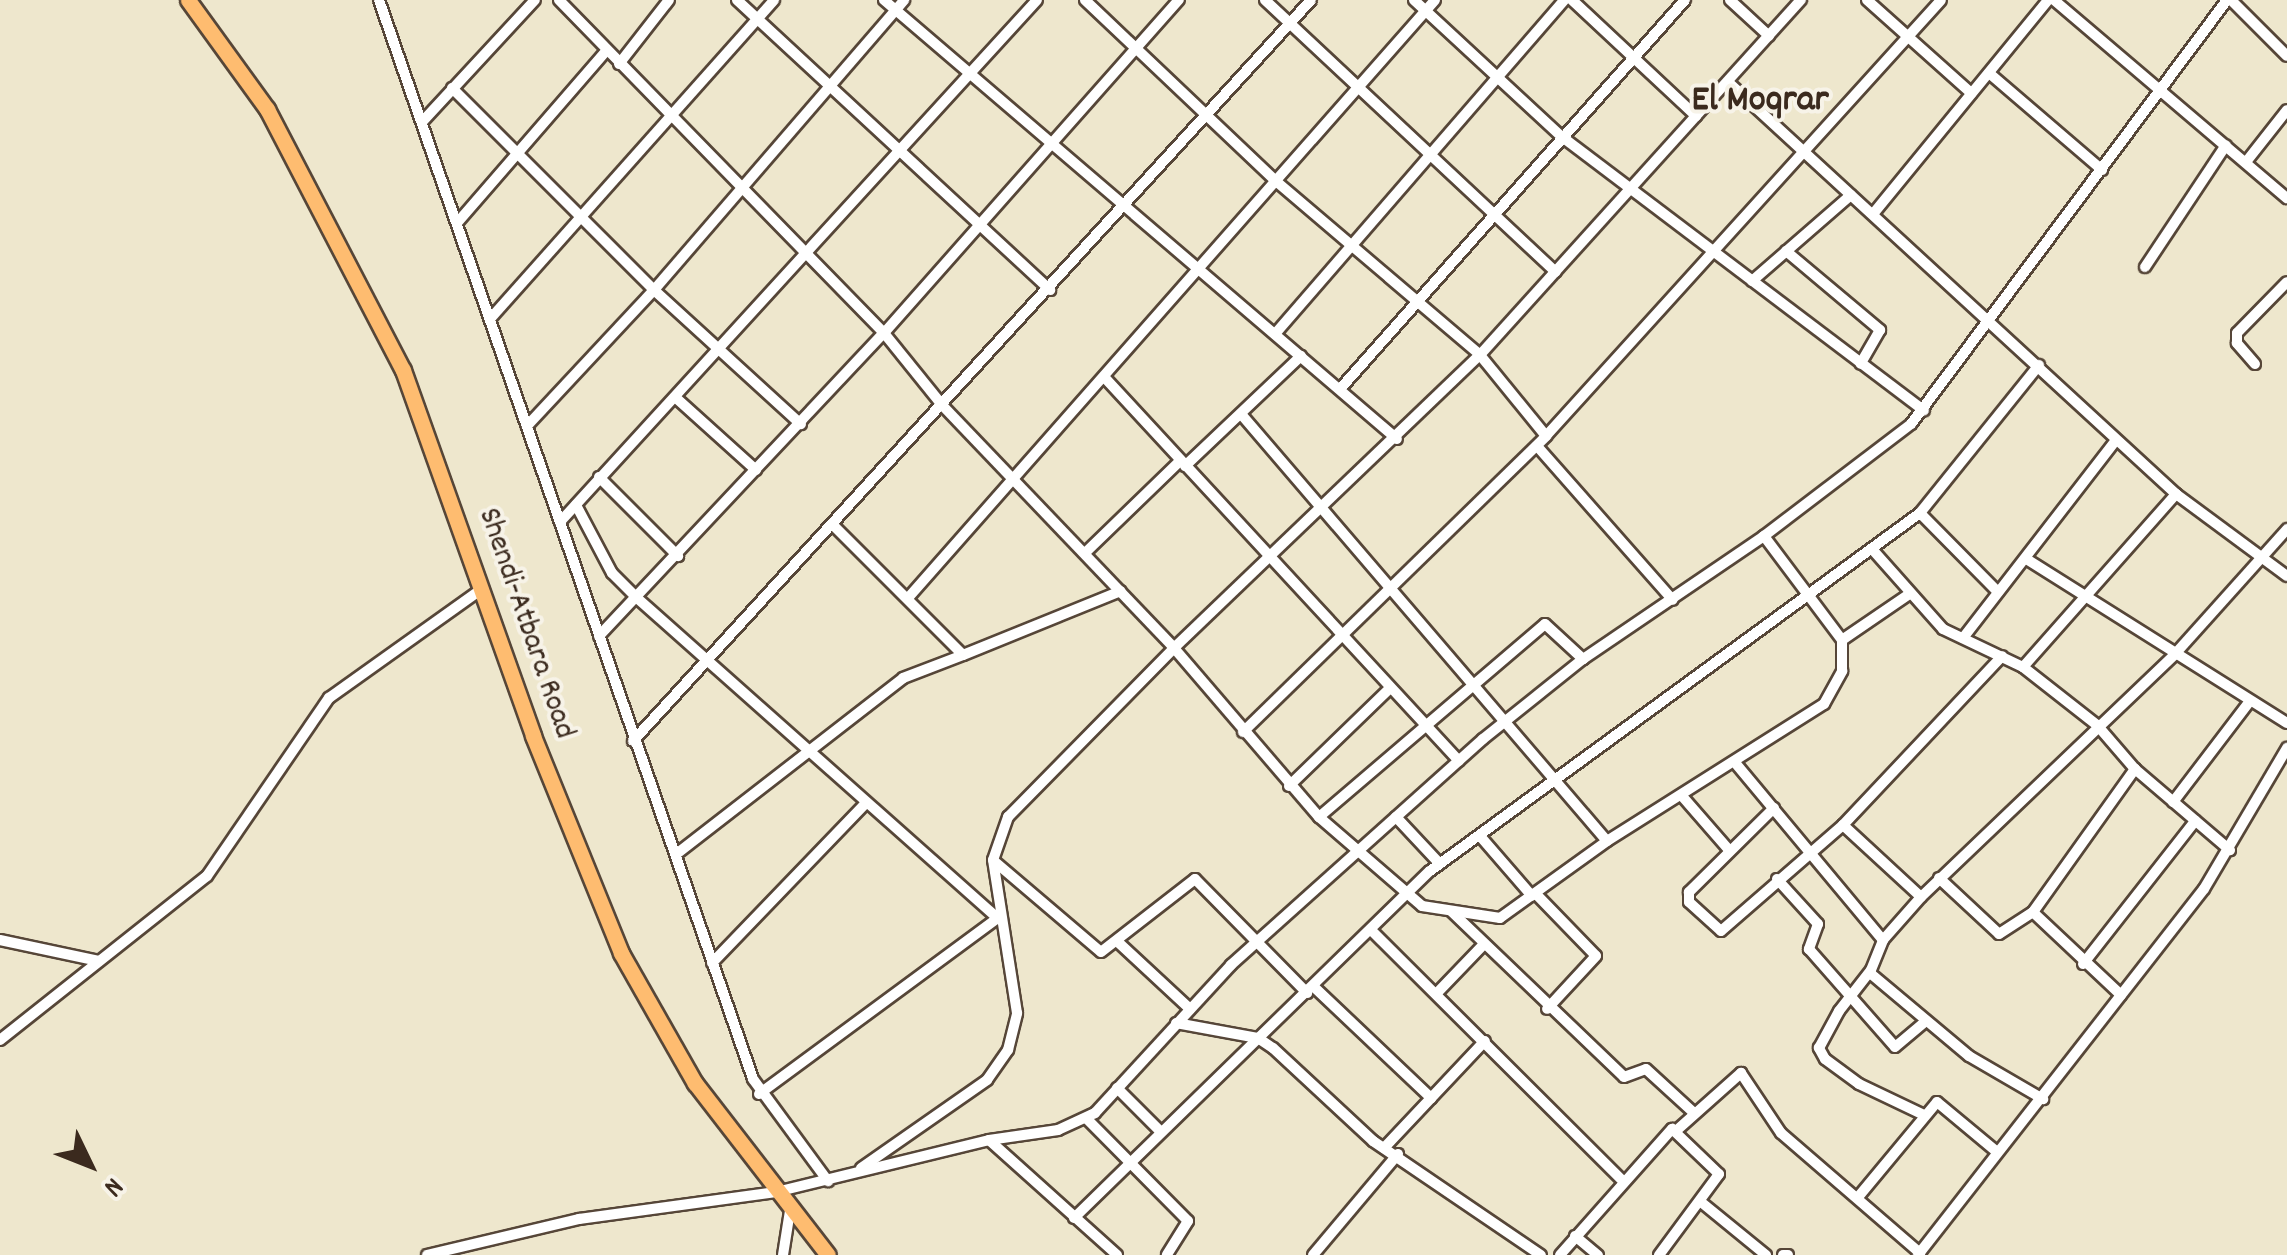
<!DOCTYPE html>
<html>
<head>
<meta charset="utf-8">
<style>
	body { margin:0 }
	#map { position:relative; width:2287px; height:1255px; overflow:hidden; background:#eee7cd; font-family:Dekko,sans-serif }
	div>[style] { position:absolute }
	.roads { filter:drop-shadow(2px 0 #564638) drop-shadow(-2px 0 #564638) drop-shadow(0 2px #564638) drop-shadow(0 -2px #564638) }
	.minor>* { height:10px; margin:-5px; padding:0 5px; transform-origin:5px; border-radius:5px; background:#fff }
	.trunk>* { height:15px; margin:-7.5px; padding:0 7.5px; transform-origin:7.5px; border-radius:7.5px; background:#febc70 }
	span { translate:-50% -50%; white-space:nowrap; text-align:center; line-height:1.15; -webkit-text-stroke:8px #f7f3e8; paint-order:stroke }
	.street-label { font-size:32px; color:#3b2a1e }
	.quarter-label { font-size:38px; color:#3b2a1e; font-weight:700 }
	.north { position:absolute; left:40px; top:1115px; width:100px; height:100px; -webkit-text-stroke:8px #f7f3e8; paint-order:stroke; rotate:133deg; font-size:28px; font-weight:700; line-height:40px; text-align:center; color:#3b2a1e }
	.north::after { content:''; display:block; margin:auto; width:35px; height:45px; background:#3b2a1e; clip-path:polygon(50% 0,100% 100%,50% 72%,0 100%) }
</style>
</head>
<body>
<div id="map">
	<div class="roads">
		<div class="minor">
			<i style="left:379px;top:0;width:1142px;rotate:70.88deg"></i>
			<i style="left:753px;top:1079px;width:127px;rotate:53.7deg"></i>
			<i style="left:559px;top:0;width:465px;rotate:45.7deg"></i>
			<i style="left:884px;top:333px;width:92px;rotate:51.1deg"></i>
			<i style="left:942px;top:405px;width:336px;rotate:46.3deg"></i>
			<i style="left:1174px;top:648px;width:223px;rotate:49.4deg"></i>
			<i style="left:1319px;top:817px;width:136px;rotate:40.8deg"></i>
			<i style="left:1422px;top:906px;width:79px;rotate:8.7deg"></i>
			<i style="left:1500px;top:918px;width:132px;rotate:-35.7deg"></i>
			<i style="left:1607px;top:841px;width:257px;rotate:-32.3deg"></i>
			<i style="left:1824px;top:704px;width:38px;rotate:-61deg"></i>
			<i style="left:1842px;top:671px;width:31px;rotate:-90deg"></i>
			<i style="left:1842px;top:640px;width:130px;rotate:-126.9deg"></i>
			<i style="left:737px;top:0;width:427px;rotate:42.8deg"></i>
			<i style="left:884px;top:0;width:675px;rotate:40.56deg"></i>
			<i style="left:1085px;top:0;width:265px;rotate:43.5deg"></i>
			<i style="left:1277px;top:182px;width:267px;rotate:40.4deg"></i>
			<i style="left:1480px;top:355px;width:104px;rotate:50.8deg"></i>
			<i style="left:1546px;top:436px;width:588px;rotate:-47.82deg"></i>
			<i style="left:1265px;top:0;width:398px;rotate:43.1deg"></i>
			<i style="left:1414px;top:0;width:200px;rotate:42.8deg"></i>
			<i style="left:1561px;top:136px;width:455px;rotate:37.1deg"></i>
			<i style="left:1572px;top:0;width:170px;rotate:43.1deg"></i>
			<i style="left:1730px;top:0;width:53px;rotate:42.7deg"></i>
			<i style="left:1867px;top:0;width:140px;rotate:41.8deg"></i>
			<i style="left:2054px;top:0;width:306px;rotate:40.4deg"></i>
			<i style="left:2231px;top:0;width:79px;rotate:45deg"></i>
			<i style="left:619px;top:64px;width:81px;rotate:-52deg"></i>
			<i style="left:1989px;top:73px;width:149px;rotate:40.6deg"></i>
			<i style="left:1728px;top:82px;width:609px;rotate:42.6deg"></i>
			<i style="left:2176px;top:494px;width:138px;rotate:36.5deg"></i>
			<i style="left:452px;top:88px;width:286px;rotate:45deg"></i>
			<i style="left:654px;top:290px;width:199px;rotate:42.4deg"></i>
			<i style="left:422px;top:122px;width:166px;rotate:-47.2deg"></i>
			<i style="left:2246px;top:162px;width:66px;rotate:-51.7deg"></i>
			<i style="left:1873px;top:214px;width:276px;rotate:-50.7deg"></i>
			<i style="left:457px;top:223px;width:228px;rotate:-49.1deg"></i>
			<i style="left:1786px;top:251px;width:123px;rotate:40deg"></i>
			<i style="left:1880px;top:330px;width:39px;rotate:120deg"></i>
			<i style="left:2145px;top:267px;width:146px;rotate:-56.4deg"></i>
			<i style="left:1752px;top:281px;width:131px;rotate:-41deg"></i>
			<i style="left:490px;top:319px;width:427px;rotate:-48.3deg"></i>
			<i style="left:1275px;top:334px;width:442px;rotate:-49.1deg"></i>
			<i style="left:2255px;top:364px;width:28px;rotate:-131deg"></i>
			<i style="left:2237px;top:343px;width:10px;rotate:-90deg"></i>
			<i style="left:2237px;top:333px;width:71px;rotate:-45.6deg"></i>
			<i style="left:1106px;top:379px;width:520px;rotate:47.26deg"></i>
			<i style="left:1340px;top:389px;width:520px;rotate:-48.43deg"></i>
			<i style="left:675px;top:397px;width:109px;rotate:42deg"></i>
			<i style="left:1241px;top:414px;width:562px;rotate:49.4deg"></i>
			<i style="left:527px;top:426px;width:186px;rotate:-47deg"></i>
			<i style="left:654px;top:290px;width:383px;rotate:-49.2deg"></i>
			<i style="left:1537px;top:446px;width:205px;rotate:48.6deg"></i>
			<i style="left:1185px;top:466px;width:160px;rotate:-43.5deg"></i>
			<i style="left:599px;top:477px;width:112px;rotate:45deg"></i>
			<i style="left:576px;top:505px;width:77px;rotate:62.1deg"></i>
			<i style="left:612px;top:573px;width:34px;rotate:45deg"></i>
			<i style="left:636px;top:597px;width:484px;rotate:41.6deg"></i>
			<i style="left:1920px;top:513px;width:111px;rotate:45.4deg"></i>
			<i style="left:560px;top:522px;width:707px;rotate:-47.58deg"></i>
			<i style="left:1872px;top:549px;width:107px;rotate:48.4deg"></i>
			<i style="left:1943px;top:629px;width:89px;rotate:25.4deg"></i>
			<i style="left:2023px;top:667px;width:94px;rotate:38.1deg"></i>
			<i style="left:2097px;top:725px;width:58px;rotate:49.2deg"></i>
			<i style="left:2135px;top:769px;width:125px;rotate:40.5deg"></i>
			<i style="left:1086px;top:552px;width:131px;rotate:-44.1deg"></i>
			<i style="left:2028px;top:560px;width:306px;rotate:32.2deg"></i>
			<i style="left:908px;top:598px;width:797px;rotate:-48.61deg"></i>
			<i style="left:599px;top:636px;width:416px;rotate:-46.8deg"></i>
			<i style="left:884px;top:333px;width:445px;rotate:-48.5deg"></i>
			<i style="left:1963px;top:638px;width:250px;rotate:-52.3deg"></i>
			<i style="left:1842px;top:640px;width:80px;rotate:-34.3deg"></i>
			<i style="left:963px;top:655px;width:170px;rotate:-22.1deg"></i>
			<i style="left:2023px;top:667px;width:231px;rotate:-48.5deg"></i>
			<i style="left:1243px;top:732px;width:424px;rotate:-44.3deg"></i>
			<i style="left:633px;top:741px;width:1004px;rotate:-47.54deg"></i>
			<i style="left:1737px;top:765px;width:228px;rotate:50.2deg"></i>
			<i style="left:1289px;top:786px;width:141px;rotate:-44.1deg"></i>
			<i style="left:1682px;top:796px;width:70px;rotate:49deg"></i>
			<i style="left:2173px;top:802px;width:127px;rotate:-52.7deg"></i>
			<i style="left:1774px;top:808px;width:120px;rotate:135.3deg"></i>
			<i style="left:1689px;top:892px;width:10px;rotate:90deg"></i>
			<i style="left:1689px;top:902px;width:43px;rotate:42.2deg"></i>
			<i style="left:1721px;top:931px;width:162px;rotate:-41deg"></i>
			<i style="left:1843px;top:825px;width:232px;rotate:-46.7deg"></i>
			<i style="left:1319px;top:817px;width:297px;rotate:-40.5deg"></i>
			<i style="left:1545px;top:624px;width:52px;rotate:42.6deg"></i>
			<i style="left:1396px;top:817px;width:64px;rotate:46.9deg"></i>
			<i style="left:1843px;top:825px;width:106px;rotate:42.7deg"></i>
			<i style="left:1480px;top:836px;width:79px;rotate:49.1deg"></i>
			<i style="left:679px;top:852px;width:284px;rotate:-37.8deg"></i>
			<i style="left:903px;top:678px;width:64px;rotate:-21deg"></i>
			<i style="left:963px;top:655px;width:181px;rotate:-135deg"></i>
			<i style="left:994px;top:861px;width:140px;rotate:40.4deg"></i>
			<i style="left:1101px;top:952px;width:119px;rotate:-37.8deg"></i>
			<i style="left:1195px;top:879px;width:160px;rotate:45.5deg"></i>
			<i style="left:1939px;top:878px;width:82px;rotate:43deg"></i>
			<i style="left:1999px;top:934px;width:40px;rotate:-32.9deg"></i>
			<i style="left:1777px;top:879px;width:61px;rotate:47.7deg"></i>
			<i style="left:1818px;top:924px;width:27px;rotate:110deg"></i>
			<i style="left:1809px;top:949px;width:130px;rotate:48.7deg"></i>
			<i style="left:1895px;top:1047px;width:40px;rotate:-40deg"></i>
			<i style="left:1536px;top:894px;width:86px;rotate:45.9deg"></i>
			<i style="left:1596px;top:956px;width:72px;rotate:132.8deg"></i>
			<i style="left:1452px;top:912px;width:238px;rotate:43.8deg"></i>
			<i style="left:1624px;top:1077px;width:23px;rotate:-20deg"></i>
			<i style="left:1646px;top:1069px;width:65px;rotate:42.5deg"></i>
			<i style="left:1373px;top:932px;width:350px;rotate:44.9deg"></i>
			<i style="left:0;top:940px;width:101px;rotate:12deg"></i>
			<i style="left:1119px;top:943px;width:97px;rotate:42.9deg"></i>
			<i style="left:712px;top:963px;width:222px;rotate:-46.1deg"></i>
			<i style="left:2083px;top:964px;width:182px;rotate:-51.9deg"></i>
			<i style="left:1870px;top:973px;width:129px;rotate:40deg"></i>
			<i style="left:1969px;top:1056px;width:86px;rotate:30.2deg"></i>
			<i style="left:1313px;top:986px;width:163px;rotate:43.5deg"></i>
			<i style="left:1437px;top:993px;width:68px;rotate:-46.2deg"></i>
			<i style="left:2121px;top:995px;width:121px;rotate:-136.7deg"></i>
			<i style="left:2033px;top:912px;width:176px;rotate:-54.5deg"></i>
			<i style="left:1176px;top:1023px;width:83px;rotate:10.4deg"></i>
			<i style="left:1258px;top:1038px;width:18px;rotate:34deg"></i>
			<i style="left:1273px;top:1048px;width:137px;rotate:42.9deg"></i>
			<i style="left:1373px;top:1141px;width:203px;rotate:34.2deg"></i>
			<i style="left:0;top:1040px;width:264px;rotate:-38.4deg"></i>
			<i style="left:207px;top:876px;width:216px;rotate:-55.6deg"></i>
			<i style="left:329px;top:698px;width:188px;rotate:-35.5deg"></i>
			<i style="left:1117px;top:1088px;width:62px;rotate:45deg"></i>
			<i style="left:759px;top:1094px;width:300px;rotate:-36.4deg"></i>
			<i style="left:1924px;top:1115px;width:72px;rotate:-154.5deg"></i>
			<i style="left:1859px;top:1084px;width:42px;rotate:-143.7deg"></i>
			<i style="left:1825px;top:1059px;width:13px;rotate:-119deg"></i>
			<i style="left:1819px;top:1048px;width:42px;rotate:-61.6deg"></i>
			<i style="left:1839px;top:1011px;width:52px;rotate:-52deg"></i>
			<i style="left:1871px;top:970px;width:32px;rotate:-68deg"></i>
			<i style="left:1883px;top:940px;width:57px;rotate:-48.5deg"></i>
			<i style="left:1921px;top:897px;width:352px;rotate:-43.7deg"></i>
			<i style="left:2175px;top:654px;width:168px;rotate:-48.1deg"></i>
			<i style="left:1086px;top:1118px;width:145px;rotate:45.3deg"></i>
			<i style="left:1188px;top:1221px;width:40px;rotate:122deg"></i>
			<i style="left:1677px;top:1130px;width:86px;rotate:-41.7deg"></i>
			<i style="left:1741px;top:1073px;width:72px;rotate:56.3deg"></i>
			<i style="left:1781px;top:1133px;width:184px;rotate:40.8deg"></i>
			<i style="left:989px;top:1140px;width:172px;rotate:41.9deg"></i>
			<i style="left:1384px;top:1148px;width:147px;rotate:-46.7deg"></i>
			<i style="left:861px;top:1168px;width:154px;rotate:-34.9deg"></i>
			<i style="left:987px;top:1080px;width:37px;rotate:-55deg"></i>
			<i style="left:1008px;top:1050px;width:38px;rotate:-76deg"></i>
			<i style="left:1017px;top:1013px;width:155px;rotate:-98.9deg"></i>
			<i style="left:993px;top:860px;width:46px;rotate:-70.8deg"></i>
			<i style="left:1008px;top:817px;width:237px;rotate:-45.5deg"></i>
			<i style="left:1174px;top:648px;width:424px;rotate:-43.8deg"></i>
			<i style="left:1480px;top:355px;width:479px;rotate:-47.9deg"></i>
			<i style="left:1859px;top:1196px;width:122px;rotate:-50.3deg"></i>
			<i style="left:1937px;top:1102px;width:78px;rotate:39.8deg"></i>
			<i style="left:1701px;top:1202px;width:84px;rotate:39.2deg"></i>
			<i style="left:1074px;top:1218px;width:497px;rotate:-44.3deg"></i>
			<i style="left:1430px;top:871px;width:607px;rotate:-36.15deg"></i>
			<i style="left:1920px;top:513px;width:190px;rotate:-51.2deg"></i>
			<i style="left:1575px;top:1236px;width:30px;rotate:40deg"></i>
			<i style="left:427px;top:1255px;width:156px;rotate:-13.3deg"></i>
			<i style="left:579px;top:1219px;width:199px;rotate:-7.8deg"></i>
			<i style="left:776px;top:1192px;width:219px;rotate:-13.7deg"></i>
			<i style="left:989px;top:1140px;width:70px;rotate:-8.2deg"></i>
			<i style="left:1058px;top:1130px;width:41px;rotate:-24.7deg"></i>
			<i style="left:1095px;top:1113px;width:201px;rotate:-47.4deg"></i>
			<i style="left:1231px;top:965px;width:338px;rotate:-41.9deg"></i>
			<i style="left:1483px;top:739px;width:128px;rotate:-38.7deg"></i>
			<i style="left:1583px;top:659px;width:219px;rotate:-34.2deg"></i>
			<i style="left:1764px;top:536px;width:185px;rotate:-37.3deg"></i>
			<i style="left:1911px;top:424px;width:529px;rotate:-53.3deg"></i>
			<i style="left:783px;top:1255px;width:45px;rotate:-81deg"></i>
			<i style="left:1313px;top:1255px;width:132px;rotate:-49.9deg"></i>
			<i style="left:1560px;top:1255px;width:169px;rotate:-48.4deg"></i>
			<i style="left:1672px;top:1129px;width:65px;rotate:43.8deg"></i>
			<i style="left:1719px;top:1174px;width:101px;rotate:126.5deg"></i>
			<i style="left:1783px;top:1255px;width:5px"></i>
			<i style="left:1918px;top:1255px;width:464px;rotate:-52deg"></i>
			<i style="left:2204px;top:889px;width:164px;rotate:-59.5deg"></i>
		</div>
		<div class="trunk">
			<i style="left:188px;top:0;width:135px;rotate:54.1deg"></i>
			<i style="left:267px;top:109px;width:294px;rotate:62.5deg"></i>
			<i style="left:403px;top:370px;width:388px;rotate:70.4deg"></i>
			<i style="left:533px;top:736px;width:234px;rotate:67.9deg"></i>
			<i style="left:621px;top:953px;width:150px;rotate:60.4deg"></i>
			<i style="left:695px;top:1083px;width:217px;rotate:52.3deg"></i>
		</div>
	</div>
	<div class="street-label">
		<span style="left:525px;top:624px;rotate:71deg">Shendi-Atbara Road</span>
	</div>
	<div class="quarter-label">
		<span style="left:1760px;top:102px">El Moqrar</span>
	</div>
	<div class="north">N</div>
</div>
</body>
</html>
